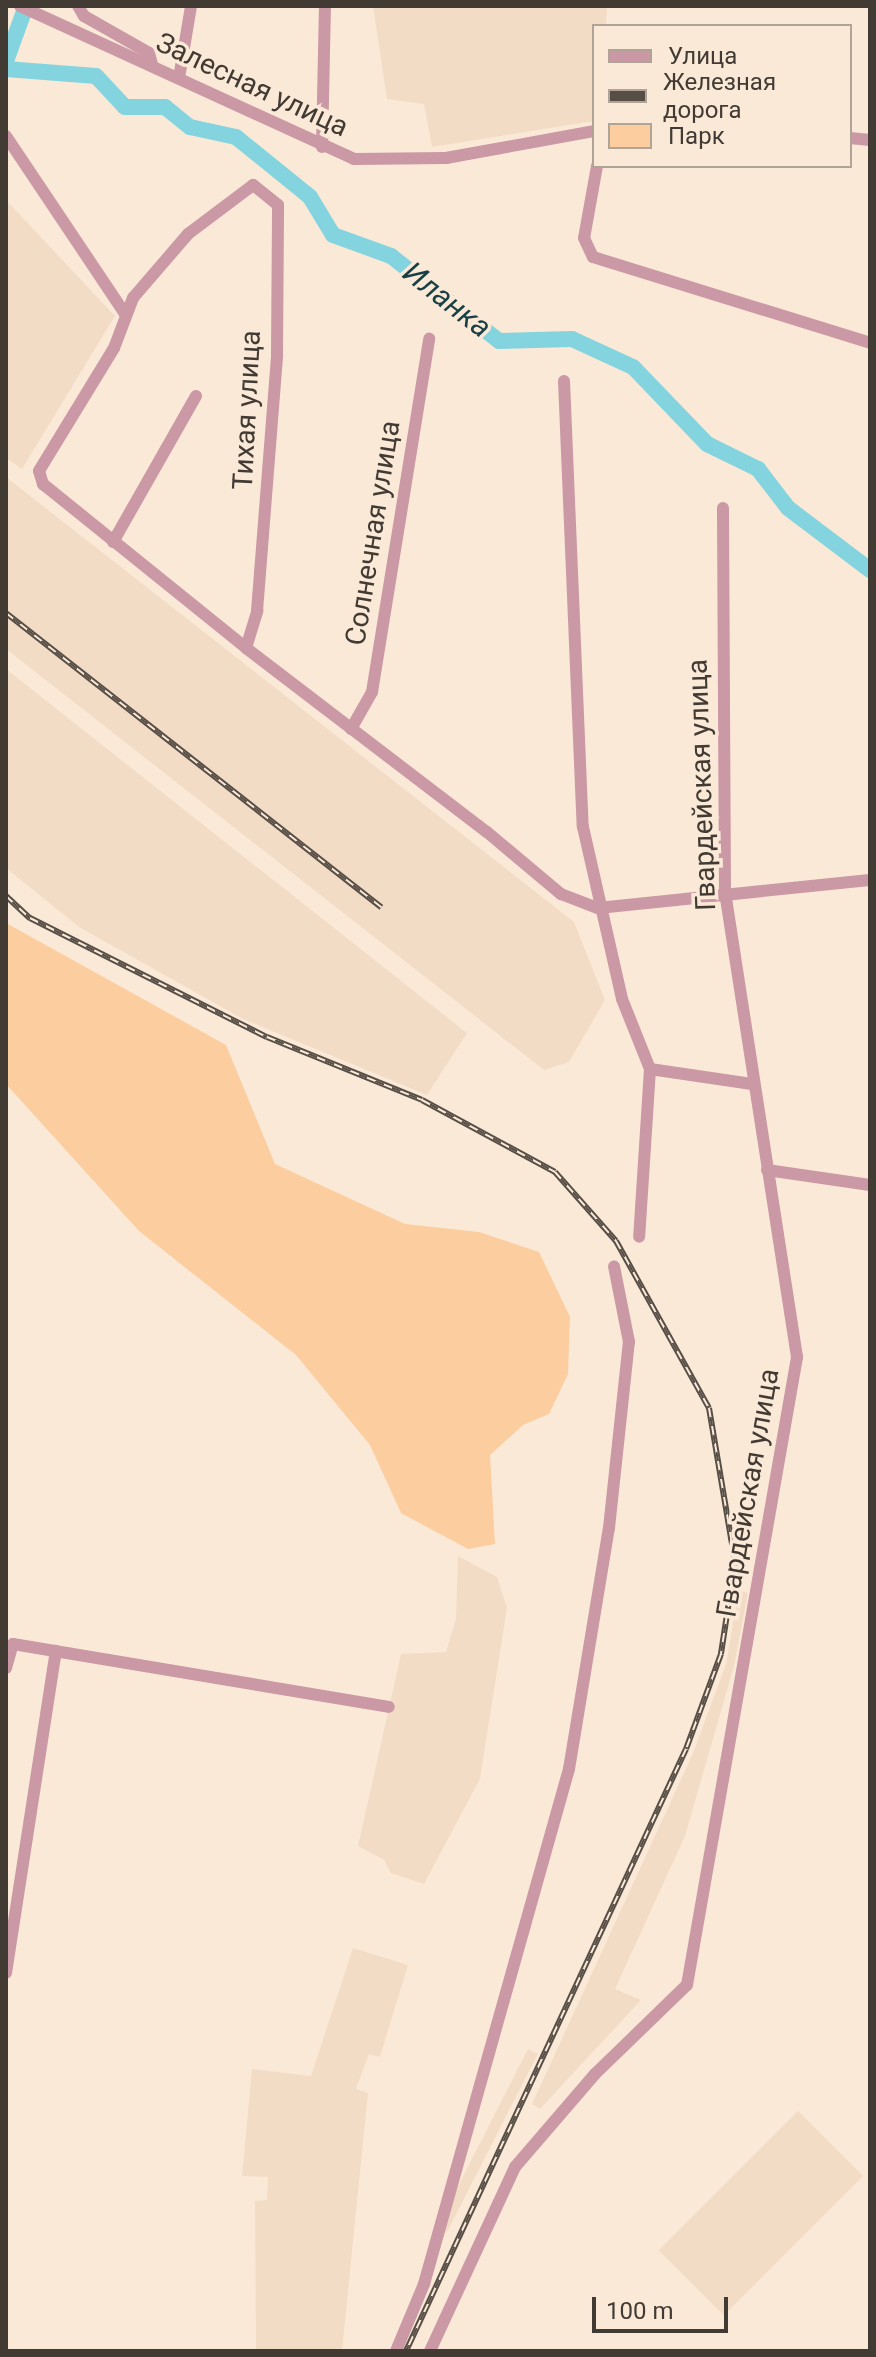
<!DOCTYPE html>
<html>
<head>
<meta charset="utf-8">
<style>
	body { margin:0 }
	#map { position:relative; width:876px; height:2357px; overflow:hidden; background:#fbe9d8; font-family:Roboto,sans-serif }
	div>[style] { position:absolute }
	.built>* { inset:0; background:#f3dcc6; transform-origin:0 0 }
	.green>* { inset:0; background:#fbcd9f }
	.river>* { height:16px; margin:-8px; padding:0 8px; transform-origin:8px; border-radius:8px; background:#83d4de }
	.minor>* { height:12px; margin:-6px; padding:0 6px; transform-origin:6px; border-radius:6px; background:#cb98a5 }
	.rail>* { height:6px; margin-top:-3px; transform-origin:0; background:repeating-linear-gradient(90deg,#fbe9d8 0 9px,#574e46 0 18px); box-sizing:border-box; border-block:2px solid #574e46 }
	span { translate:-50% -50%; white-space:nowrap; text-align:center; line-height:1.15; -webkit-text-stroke:7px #fbe9d8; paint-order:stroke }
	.street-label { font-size:28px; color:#423b34 }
	.water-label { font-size:30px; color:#183f43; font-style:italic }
	.frame { position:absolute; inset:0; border:8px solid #423b34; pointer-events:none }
	.legend { position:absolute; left:592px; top:24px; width:260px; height:144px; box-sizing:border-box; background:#fbe9d8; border:2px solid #b1a396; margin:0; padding:10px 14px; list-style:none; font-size:24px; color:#423b34 }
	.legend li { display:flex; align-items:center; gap:16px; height:40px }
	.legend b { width:40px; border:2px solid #b1a396 }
	.scale { position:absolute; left:592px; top:2297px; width:136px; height:36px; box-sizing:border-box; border:4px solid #423b34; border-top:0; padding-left:10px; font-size:24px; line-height:28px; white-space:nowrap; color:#423b34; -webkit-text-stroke:6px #fbe9d8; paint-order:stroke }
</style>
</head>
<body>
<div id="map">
	<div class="built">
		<i style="clip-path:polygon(373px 6px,607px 6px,606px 26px,594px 26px,594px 121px,432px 147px,424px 104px,387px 99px)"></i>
		<i style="clip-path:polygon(6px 200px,115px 316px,22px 469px,6px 458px)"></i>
		<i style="clip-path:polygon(6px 477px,574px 922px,605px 1000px,569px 1062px,544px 1070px,6px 649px)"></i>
		<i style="clip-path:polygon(6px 669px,467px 1033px,427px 1095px,243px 1019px,79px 927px,6px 868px)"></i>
		<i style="clip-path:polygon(458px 1556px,497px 1577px,507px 1608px,480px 1779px,424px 1884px,391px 1873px,384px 1860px,358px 1846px,401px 1654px,446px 1652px,456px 1619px)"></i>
		<i style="clip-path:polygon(739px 1590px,748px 1593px,734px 1666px,685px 1836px,615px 1989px,641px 2000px,540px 2109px,532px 2104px,693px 1753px,726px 1664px)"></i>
		<i style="clip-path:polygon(353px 1948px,408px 1965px,380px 2057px,369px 2054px,356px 2089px,368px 2093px,342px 2351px,256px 2351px,255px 2201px,267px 2200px,268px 2177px,242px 2176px,252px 2069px,311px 2076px)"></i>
		<i style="left:528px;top:2049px;width:11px;height:201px;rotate:27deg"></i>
		<i style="left:798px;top:2111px;width:92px;height:197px;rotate:45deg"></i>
	</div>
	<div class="green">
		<i style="clip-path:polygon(6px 923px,226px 1045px,275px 1164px,405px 1224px,479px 1232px,539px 1252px,570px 1317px,568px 1374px,549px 1414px,523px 1425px,490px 1455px,495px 1544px,468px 1549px,401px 1513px,370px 1445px,296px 1355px,139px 1231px,6px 1084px)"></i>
	</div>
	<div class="river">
		<i style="left:6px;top:61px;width:59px;rotate:-70deg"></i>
		<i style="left:6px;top:69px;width:90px;rotate:4.4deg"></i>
		<i style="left:96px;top:76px;width:42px;rotate:46.9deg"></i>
		<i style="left:125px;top:107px;width:40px"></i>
		<i style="left:165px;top:107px;width:32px;rotate:39deg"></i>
		<i style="left:190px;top:127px;width:47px;rotate:12.3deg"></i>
		<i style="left:236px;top:137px;width:95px;rotate:39deg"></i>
		<i style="left:310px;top:197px;width:44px;rotate:58.8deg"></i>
		<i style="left:333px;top:235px;width:62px;rotate:19.9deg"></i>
		<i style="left:391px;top:256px;width:137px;rotate:38.2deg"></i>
		<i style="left:499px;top:341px;width:73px;rotate:-1.6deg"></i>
		<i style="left:572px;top:339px;width:67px;rotate:24.7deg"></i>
		<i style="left:633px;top:367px;width:107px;rotate:46.1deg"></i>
		<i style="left:707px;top:444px;width:57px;rotate:26.1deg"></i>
		<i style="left:758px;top:469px;width:49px;rotate:52.4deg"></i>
		<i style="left:788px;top:508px;width:103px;rotate:37.1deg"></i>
	</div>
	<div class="minor">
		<i style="left:20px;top:6px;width:367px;rotate:24.6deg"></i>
		<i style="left:354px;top:159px;width:92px;rotate:-0.6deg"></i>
		<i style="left:446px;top:158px;width:150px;rotate:-10.3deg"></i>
		<i style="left:78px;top:6px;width:12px;rotate:59deg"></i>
		<i style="left:84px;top:16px;width:75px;rotate:29.6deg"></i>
		<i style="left:149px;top:53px;width:11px;rotate:75deg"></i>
		<i style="left:179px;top:78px;width:73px;rotate:-80.5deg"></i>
		<i style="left:6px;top:136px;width:214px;rotate:56.2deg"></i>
		<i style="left:850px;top:138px;width:20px;rotate:6deg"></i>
		<i style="left:322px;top:147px;width:141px;rotate:-88.8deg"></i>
		<i style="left:597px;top:166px;width:73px;rotate:100.2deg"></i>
		<i style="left:584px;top:238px;width:21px;rotate:65deg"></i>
		<i style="left:593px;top:257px;width:290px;rotate:17.2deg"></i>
		<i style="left:564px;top:381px;width:446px;rotate:87.6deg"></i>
		<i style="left:583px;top:827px;width:176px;rotate:77.2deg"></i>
		<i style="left:622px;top:999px;width:75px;rotate:68.2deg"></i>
		<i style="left:650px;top:1069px;width:168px;rotate:93.7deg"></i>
		<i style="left:113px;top:542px;width:168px;rotate:-60.4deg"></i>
		<i style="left:246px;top:648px;width:39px;rotate:-73deg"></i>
		<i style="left:257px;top:611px;width:257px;rotate:-85.5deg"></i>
		<i style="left:277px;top:355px;width:150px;rotate:-89.6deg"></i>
		<i style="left:278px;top:205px;width:32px;rotate:-141deg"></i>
		<i style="left:253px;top:185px;width:81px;rotate:143deg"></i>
		<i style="left:188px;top:234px;width:84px;rotate:130.7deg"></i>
		<i style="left:133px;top:298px;width:53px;rotate:110.8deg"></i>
		<i style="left:114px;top:348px;width:144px;rotate:121.4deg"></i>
		<i style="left:39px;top:471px;width:14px;rotate:73deg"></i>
		<i style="left:43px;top:484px;width:261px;rotate:38.9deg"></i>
		<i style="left:246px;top:648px;width:303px;rotate:37.4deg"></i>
		<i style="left:487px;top:832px;width:97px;rotate:40deg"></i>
		<i style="left:561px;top:894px;width:40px;rotate:21deg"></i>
		<i style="left:598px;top:908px;width:273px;rotate:-5.9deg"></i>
		<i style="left:351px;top:729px;width:43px;rotate:-60.4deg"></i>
		<i style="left:372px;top:692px;width:358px;rotate:-80.8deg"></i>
		<i style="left:650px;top:1069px;width:103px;rotate:8.4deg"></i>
		<i style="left:767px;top:1170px;width:104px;rotate:8.3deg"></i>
		<i style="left:6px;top:1668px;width:25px;rotate:-74deg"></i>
		<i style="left:13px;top:1644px;width:381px;rotate:9.5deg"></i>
		<i style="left:6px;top:1973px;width:326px;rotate:-81.2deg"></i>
		<i style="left:396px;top:2351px;width:73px;rotate:-67.3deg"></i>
		<i style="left:424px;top:2284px;width:535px;rotate:-74.28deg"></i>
		<i style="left:569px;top:1769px;width:244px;rotate:-80.6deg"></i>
		<i style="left:609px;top:1528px;width:187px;rotate:-83.9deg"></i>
		<i style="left:629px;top:1342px;width:77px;rotate:-101.2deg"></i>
		<i style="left:430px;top:2351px;width:203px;rotate:-65.2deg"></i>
		<i style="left:515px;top:2167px;width:123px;rotate:-49.3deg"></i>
		<i style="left:595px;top:2074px;width:128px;rotate:-44.1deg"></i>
		<i style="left:687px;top:1985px;width:638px;rotate:-80.06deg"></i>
		<i style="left:797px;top:1357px;width:469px;rotate:-98.8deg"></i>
		<i style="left:725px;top:894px;width:386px;rotate:-90.3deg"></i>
	</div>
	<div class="rail">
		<i style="left:6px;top:613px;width:477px;rotate:38.1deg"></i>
		<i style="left:6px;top:896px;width:33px;rotate:43deg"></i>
		<i style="left:30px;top:918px;width:265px;rotate:26.7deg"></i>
		<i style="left:267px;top:1037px;width:167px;rotate:22.1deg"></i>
		<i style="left:422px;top:1100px;width:151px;rotate:28.4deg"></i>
		<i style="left:555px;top:1172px;width:92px;rotate:48.5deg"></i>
		<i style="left:616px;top:1241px;width:191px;rotate:60.9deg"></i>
		<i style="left:709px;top:1408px;width:156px;rotate:80.4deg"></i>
		<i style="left:735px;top:1562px;width:93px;rotate:98.7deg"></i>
		<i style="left:721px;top:1654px;width:101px;rotate:110.2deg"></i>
		<i style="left:686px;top:1749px;width:664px;rotate:114.94deg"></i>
	</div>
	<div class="street-label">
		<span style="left:252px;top:85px;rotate:25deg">Залесная улица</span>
		<span style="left:247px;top:410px;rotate:-87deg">Тихая улица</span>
		<span style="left:373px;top:533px;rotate:-81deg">Солнечная улица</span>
		<span style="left:702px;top:785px;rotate:-92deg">Гвардейская улица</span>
		<span style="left:748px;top:1493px;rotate:-80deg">Гвардейская улица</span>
	</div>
	<div class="water-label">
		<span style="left:447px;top:300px;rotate:38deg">Иланка</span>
	</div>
	<div class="frame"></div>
	<ul class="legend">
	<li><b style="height:10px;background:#cb98a5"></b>Улица</li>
	<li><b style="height:10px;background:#574e46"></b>Железная дорога</li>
	<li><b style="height:22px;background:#fbcd9f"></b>Парк</li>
	</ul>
	<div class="scale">100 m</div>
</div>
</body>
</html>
